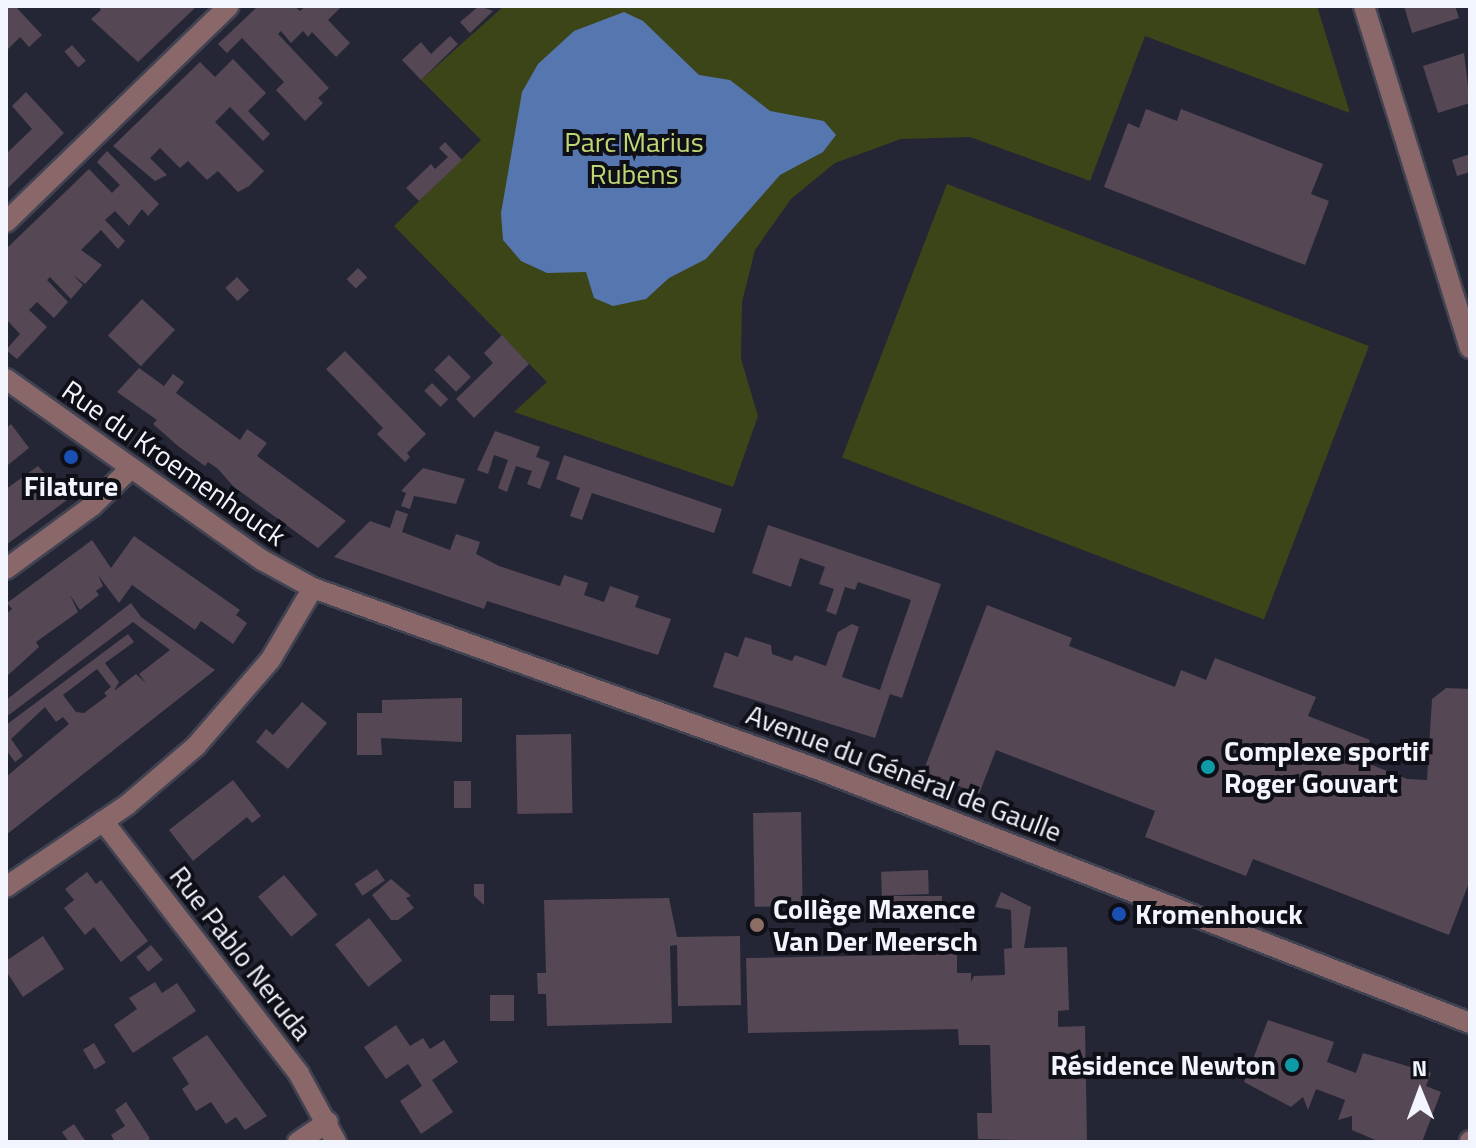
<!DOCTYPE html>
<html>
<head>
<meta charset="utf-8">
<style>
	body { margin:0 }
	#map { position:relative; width:1476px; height:1148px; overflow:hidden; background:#242636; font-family:"Titillium Web",sans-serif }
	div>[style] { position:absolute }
	.green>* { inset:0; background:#3b4517; transform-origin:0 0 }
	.water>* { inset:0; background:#5676b0 }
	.building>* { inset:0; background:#564754; transform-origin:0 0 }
	.roads { filter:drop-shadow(2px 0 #414352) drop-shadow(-2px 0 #414352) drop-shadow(0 2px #414352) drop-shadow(0 -2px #414352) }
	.minor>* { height:20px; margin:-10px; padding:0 10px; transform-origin:10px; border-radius:10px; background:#8a6869 }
	.tertiary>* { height:20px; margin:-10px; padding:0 10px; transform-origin:10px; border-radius:10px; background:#8a6869 }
	.dots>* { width:22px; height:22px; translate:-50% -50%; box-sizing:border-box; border:4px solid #0f1017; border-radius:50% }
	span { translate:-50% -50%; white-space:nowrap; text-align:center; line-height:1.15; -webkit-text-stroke:8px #0f1017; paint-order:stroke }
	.park-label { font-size:28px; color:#bed673 }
	.street-label { font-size:28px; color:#f2f4fe }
	.poi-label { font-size:28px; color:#f2f4fe; font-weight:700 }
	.left { translate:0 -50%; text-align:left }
	.right { translate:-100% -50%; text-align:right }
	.frame { position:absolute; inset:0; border:8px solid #f2f4fe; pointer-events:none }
	.north { position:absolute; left:1380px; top:1052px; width:80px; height:80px; -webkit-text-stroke:6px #0f1017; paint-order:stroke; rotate:359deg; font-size:22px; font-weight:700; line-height:32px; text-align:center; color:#f2f4fe }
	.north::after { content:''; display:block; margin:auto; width:28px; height:36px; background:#f2f4fe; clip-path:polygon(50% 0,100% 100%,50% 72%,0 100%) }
</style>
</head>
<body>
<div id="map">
	<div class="green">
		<i style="clip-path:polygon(504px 6px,1317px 6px,1350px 113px,1145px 36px,1090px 181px,970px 137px,901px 139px,835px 163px,791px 199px,755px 250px,742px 302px,741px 359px,758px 416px,733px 487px,514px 412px,547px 382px,394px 226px,481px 140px,421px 80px)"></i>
		<i style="left:947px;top:184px;width:452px;height:293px;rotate:21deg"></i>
	</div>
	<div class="water">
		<i style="clip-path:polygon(624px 12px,643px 21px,699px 75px,730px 80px,770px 111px,824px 121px,836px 135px,823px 152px,780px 175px,706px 259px,669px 278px,646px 299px,613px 306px,594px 298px,586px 272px,547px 273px,521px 261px,503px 240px,501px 213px,522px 92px,538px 64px,574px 31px)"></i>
	</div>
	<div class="building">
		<i style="clip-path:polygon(6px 6px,15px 6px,42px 35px,29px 47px,20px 37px,6px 51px)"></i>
		<i style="clip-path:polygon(98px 6px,197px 6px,138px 62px,91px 19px,101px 10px)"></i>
		<i style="clip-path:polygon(258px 6px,294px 6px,300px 11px,306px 6px,342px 6px,328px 20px,350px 43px,336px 57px,312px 32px,308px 37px,303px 31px,291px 43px,281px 31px,278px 34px,329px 88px,318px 98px,323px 103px,305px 121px,276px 90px,284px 82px,242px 38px,227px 53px,218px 44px)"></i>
		<i style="clip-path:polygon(479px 6px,493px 11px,470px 33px,460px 22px)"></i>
		<i style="clip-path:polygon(1404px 6px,1455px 6px,1459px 18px,1412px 33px)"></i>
		<i style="clip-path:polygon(450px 36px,458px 44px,421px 80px,402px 60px,421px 42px,431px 54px)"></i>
		<i style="left:72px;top:45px;width:21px;height:10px;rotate:49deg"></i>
		<i style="clip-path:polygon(1464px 53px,1470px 103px,1438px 113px,1423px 66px)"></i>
		<i style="clip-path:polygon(233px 59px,266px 93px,248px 111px,270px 134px,263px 141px,230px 107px,215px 122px,264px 171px,249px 186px,238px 192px,218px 171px,207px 180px,188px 161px,180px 168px,160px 148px,150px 158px,167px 175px,155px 181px,113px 146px,200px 62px,215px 77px)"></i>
		<i style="clip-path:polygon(26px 92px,64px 133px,6px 190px,6px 154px,32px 129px,12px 106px)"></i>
		<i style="clip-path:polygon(1146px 109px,1177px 121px,1181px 109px,1323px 164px,1311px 194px,1329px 201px,1305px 265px,1104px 187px,1128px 123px,1139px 128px)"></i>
		<i style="clip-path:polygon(445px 142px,462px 160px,419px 201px,406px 188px,431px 164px,435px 169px,448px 157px,439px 148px)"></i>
		<i style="clip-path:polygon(107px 151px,159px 204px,148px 216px,142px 209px,129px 226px,115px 211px,105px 220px,125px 241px,118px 249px,101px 230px,81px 250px,102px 265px,85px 284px,73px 275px,83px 285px,71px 299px,50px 277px,47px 280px,68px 302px,54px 318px,37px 302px,29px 310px,47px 327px,17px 359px,6px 350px,20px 334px,6px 319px,6px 249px,89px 169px,112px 193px,120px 185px,97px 162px)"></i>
		<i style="clip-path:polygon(1470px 154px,1470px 172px,1457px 176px,1452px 160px)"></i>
		<i style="left:358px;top:268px;width:13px;height:16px;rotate:45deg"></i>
		<i style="left:237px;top:277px;width:18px;height:16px;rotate:47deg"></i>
		<i style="left:142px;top:299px;width:45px;height:50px;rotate:43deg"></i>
		<i style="clip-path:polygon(502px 335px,529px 364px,474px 418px,456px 399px,493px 363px,484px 353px)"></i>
		<i style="clip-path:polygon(345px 351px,426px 434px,407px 453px,410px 457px,405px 462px,377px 434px,383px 428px,326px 369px)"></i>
		<i style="left:449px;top:355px;width:31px;height:21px;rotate:45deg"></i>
		<i style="clip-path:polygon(139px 368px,164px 386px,173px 374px,184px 382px,176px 393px,240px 440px,247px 429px,267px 443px,257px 456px,346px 521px,318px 548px,234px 487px,217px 468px,208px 462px,205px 466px,178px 446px,153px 424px,157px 420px,117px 392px)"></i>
		<i style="left:432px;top:383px;width:23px;height:11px;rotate:45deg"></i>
		<i style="clip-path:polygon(11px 424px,29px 448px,8px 465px,6px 428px)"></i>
		<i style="clip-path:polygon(495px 431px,540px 447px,536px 457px,550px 462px,540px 489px,527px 484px,532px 471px,516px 466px,507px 492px,498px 488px,508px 460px,494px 455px,488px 474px,477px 470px)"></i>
		<i style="clip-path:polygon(564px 455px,722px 509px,714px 533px,592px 493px,582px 520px,570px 516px,580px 488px,556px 479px)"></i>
		<i style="clip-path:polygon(38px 466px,67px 500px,6px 545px,6px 489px)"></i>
		<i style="clip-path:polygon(423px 468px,465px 479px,456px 504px,414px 496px,410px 509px,401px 506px,406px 493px,401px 491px)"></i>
		<i style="clip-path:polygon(396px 510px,408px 514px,402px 532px,450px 550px,456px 534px,480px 542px,476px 554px,499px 566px,560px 586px,564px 575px,588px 583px,584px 595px,604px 602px,610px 586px,639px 596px,635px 607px,671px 619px,658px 655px,487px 601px,484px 609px,334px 557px,370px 521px,390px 528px)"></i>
		<i style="clip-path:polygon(768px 525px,941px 584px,902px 698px,890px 694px,875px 738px,713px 687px,725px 652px,738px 657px,745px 637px,771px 645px,772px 654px,792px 661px,795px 655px,826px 666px,838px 632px,852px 624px,859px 627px,842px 677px,880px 690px,888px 666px,911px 600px,858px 582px,855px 590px,845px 587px,836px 615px,826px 611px,834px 589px,819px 584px,825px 567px,800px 558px,791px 587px,752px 573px)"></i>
		<i style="clip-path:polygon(134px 536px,240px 610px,236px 615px,247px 623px,233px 644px,201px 621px,195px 630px,132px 585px,119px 603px,98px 575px,103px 586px,96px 591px,99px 595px,80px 610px,70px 595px,78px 612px,36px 642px,39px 647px,6px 677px,6px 614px,12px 609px,7px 603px,92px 540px,111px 568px)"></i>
		<i style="clip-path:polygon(evenodd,131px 603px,141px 617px,215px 670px,6px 835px,6px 777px,69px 724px,63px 717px,56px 722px,45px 707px,11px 739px,23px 756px,15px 762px,6px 750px,6px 725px,128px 634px,134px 642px,105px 663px,119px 682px,114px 691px,136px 674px,146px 683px,139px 674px,170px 650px,133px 622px,6px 717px,6px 700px,131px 603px,97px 669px,111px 687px,104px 693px,107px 696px,84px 713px,76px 712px,63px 695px,97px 669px)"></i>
		<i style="clip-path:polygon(987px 605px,1072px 638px,1069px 646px,1175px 687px,1181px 670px,1206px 680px,1215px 658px,1316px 697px,1308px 716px,1370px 740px,1362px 761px,1407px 779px,1427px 780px,1432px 699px,1446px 688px,1470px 689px,1470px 880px,1449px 935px,1253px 859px,1246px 876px,1145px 837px,1155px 811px,996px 750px,979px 794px,923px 772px)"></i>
		<i style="clip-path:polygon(462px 698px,462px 742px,381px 738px,382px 755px,357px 755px,357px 713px,382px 713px,382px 700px)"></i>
		<i style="clip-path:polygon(302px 702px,327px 723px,288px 769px,256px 742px,266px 729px,273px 735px)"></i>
		<i style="left:571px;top:734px;width:79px;height:55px;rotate:89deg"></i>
		<i style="clip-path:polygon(233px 780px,261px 816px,252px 823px,247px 817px,193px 861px,169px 830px)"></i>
		<i style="left:454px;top:781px;width:17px;height:27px"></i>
		<i style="left:801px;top:812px;width:94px;height:48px;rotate:89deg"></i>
		<i style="left:377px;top:869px;width:14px;height:27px;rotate:56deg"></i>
		<i style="left:928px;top:870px;width:24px;height:47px;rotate:88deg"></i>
		<i style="clip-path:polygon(87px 872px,96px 884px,101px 880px,148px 941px,121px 962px,94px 927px,85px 935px,64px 908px,74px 900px,65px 889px)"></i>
		<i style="left:284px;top:875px;width:52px;height:34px;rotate:50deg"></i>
		<i style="clip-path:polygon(391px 879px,411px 896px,406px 898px,414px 908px,398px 920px,391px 920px,372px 895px)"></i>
		<i style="clip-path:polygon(474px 884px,484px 884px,484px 905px,474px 896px)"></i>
		<i style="clip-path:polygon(1001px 892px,1031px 907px,1024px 948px,1067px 947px,1069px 1010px,1058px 1011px,1058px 1027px,1085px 1026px,1087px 1142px,978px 1139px,977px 1113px,992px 1113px,990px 1045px,959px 1045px,958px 1029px,748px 1033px,746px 958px,957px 954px,957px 973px,971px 973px,971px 982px,974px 976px,1005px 975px,1004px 949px,1012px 948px,1011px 910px,995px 907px)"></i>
		<i style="left:942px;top:896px;width:24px;height:60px;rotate:90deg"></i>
		<i style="clip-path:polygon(669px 898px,677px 937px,740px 936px,741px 1005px,678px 1006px,677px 945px,670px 946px,672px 1023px,547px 1026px,546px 994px,538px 994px,537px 973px,546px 973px,544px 900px)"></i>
		<i style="left:369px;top:918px;width:54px;height:43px;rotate:52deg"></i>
		<i style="clip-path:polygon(43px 936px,64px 969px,23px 997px,6px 971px,6px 961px)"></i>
		<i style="left:151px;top:945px;width:19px;height:19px;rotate:51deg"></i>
		<i style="clip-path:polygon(155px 982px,162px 993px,177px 983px,196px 1011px,133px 1053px,114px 1025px,137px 1009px,129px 998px)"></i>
		<i style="left:490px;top:995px;width:24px;height:26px"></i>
		<i style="clip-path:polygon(1268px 1020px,1334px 1042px,1327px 1062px,1356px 1073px,1363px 1053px,1431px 1073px,1426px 1086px,1441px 1092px,1422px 1142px,1380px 1142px,1352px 1130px,1352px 1116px,1338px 1120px,1345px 1100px,1316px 1089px,1308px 1110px,1303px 1097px,1291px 1107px,1244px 1082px)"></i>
		<i style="clip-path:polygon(396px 1025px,410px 1046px,423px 1038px,430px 1049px,444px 1040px,458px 1062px,432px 1080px,453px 1112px,421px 1134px,400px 1101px,422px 1086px,408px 1064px,386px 1079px,364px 1047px)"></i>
		<i style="clip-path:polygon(207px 1035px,267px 1116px,245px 1130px,236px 1117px,226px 1124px,211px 1102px,196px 1111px,182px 1089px,189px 1084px,172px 1058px)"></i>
		<i style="left:94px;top:1043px;width:23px;height:13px;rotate:59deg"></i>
		<i style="clip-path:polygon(126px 1102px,149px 1137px,150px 1142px,115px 1142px,111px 1135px,125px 1126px,115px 1110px)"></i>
		<i style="clip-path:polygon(74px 1124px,86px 1142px,69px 1142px,62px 1132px)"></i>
	</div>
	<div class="roads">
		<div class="minor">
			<i style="left:1364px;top:6px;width:358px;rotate:72.8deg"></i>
			<i style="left:6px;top:222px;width:310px;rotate:-44.1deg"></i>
			<i style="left:6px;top:569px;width:107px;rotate:-36.2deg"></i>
			<i style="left:92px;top:506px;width:54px;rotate:-44.3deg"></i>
			<i style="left:103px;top:821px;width:320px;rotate:52.2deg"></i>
			<i style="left:299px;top:1074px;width:77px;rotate:61.4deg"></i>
			<i style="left:6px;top:887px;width:146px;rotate:-34.1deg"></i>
			<i style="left:127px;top:805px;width:91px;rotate:-40.5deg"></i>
			<i style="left:196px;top:746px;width:115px;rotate:-49.2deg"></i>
			<i style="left:271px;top:659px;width:82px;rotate:-59.4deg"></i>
			<i style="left:298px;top:1142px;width:36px;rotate:-34deg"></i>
			<i style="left:1470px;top:1142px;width:1px;rotate:-90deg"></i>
		</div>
		<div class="tertiary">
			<i style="left:6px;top:379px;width:314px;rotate:35.3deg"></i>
			<i style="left:262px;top:560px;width:58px;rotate:28.8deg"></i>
			<i style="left:313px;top:588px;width:539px;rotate:19.75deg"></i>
			<i style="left:820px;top:770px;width:698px;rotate:21.27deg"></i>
		</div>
	</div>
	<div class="dots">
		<i style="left:71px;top:457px;background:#1a4fb4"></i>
		<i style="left:1208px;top:767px;background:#0f9aa8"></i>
		<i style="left:1119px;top:914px;background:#1a4fb4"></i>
		<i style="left:757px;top:925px;background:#8d6e63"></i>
		<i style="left:1292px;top:1065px;background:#0f9aa8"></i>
	</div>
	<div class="park-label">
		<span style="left:634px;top:158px">Parc Marius<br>Rubens</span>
	</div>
	<div class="street-label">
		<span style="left:174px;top:463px;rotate:35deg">Rue du Kroemenhouck</span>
		<span style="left:904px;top:773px;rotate:21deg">Avenue du Général de Gaulle</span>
		<span style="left:241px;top:953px;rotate:52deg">Rue Pablo Neruda</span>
	</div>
	<div class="poi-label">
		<span style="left:71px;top:486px">Filature</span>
		<span class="left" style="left:1224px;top:767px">Complexe sportif<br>Roger Gouvart</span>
		<span class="left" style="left:773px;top:925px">Collège Maxence<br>Van Der Meersch</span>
		<span class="left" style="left:1135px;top:914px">Kromenhouck</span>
		<span class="right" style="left:1276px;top:1065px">Résidence Newton</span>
	</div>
	<div class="frame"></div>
	<div class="north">N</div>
</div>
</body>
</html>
